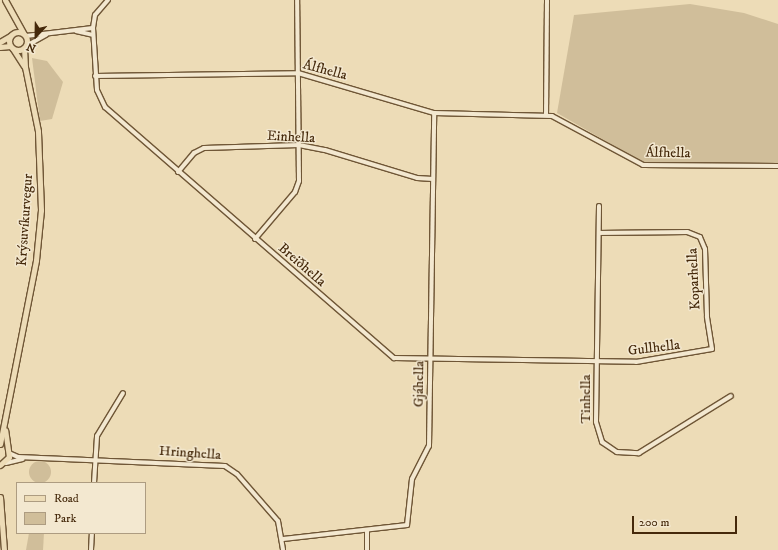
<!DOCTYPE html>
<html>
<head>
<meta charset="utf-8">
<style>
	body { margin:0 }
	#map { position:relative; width:778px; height:550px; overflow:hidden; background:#eddcb7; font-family:"IM FELL DW Pica",serif }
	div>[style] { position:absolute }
	.green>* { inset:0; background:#d0be9a }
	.round { border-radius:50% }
	.roads { filter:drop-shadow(1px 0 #6f5636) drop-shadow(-1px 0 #6f5636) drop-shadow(0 1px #6f5636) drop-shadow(0 -1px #6f5636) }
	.minor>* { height:4px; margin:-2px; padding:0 2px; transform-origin:2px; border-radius:2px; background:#f3e8d0 }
	.major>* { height:5px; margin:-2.5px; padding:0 2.5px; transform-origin:2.5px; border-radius:2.5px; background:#eddcb7 }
	.major>.ring { margin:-2.5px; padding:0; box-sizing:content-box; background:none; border:5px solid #eddcb7; border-radius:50% }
	span { translate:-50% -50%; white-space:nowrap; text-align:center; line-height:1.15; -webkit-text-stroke:3px #f3e8d0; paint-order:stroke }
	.street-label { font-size:14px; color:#45290b }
	.legend { position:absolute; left:16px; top:482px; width:130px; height:52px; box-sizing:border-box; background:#f3e8d0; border:1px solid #ad9c81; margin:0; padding:5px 7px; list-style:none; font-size:12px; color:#45290b }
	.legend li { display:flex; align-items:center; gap:8px; height:20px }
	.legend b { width:20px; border:1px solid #ad9c81 }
	.north { position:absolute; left:16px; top:16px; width:40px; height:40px; -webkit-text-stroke:3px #f3e8d0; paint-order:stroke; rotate:202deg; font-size:11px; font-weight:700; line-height:16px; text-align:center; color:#45290b }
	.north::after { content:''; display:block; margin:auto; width:14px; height:18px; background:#45290b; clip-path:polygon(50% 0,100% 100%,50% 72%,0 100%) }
	.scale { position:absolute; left:632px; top:516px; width:105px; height:18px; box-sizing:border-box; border:2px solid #45290b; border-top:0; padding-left:5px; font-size:12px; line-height:14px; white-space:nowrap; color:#45290b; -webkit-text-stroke:3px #f3e8d0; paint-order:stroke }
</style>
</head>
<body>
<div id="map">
	<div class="green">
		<i style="clip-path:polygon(690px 4px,744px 13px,778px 24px,778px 164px,644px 163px,557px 113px,574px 15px)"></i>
		<i style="clip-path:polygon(32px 58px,47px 61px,63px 82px,52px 119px,40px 121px)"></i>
		<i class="round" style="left:29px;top:461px;width:22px;height:22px"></i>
		<i style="clip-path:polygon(29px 533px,44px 533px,43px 550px,26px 550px)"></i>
	</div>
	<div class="roads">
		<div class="minor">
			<i style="left:108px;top:0;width:20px;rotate:131deg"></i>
			<i style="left:95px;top:15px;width:13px;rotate:99deg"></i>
			<i style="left:93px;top:28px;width:62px;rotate:86.3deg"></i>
			<i style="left:97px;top:90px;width:19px;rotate:65deg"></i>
			<i style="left:105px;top:107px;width:383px;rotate:41deg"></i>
			<i style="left:394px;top:358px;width:242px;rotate:0.9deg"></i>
			<i style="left:636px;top:362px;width:77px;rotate:-9.7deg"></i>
			<i style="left:712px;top:349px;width:33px;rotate:-99deg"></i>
			<i style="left:707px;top:316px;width:67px;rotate:-91.7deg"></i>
			<i style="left:705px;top:249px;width:13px;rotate:-113deg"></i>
			<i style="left:700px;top:237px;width:14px;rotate:-159deg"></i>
			<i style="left:687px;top:232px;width:88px;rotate:179.3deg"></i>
			<i style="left:76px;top:31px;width:17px;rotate:13deg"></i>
			<i style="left:26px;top:36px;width:67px;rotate:-6.8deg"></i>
			<i style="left:26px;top:46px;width:23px;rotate:-29deg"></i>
			<i style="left:95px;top:76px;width:203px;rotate:-0.8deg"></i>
			<i style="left:298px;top:73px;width:142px;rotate:16.4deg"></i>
			<i style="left:434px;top:113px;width:118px;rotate:1.5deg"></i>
			<i style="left:552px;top:116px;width:103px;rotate:28.3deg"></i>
			<i style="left:643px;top:165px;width:135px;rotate:0.4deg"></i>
			<i style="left:546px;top:115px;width:115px;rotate:-89.5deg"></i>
			<i style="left:178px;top:172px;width:25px;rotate:-50deg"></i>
			<i style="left:194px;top:153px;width:11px;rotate:-27deg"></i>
			<i style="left:204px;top:148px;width:95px;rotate:-1.8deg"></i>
			<i style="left:299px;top:145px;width:26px;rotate:11deg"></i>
			<i style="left:325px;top:150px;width:96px;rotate:16.9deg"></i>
			<i style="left:417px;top:178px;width:16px;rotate:4deg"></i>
			<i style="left:599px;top:206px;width:216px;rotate:90.8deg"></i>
			<i style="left:596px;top:422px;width:21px;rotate:73deg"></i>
			<i style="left:602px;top:442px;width:18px;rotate:34deg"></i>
			<i style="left:617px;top:452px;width:22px;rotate:3deg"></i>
			<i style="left:639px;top:453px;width:108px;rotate:-31.8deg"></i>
			<i style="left:255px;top:239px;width:62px;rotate:-49.6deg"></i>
			<i style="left:295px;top:192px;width:12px;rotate:-70deg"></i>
			<i style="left:299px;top:181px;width:181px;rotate:-90.6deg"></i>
			<i style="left:9px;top:453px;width:10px;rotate:24deg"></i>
			<i style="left:18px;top:457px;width:207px;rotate:2.5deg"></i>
			<i style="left:225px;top:466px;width:14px;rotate:34deg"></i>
			<i style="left:237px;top:474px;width:62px;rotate:48.9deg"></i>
			<i style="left:278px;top:521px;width:29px;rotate:80deg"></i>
			<i style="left:6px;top:463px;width:17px;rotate:-13deg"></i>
			<i style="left:94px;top:483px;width:47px;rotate:-86.3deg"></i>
			<i style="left:97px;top:436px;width:50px;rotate:-58.8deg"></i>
			<i style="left:367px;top:531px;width:19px;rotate:90deg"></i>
			<i style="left:283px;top:539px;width:125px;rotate:-6.4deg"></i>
			<i style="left:407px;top:525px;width:46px;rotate:-83.8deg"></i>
			<i style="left:412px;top:479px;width:37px;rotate:-63deg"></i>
			<i style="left:429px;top:446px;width:333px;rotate:-89.1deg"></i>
			<i style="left:91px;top:550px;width:17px;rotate:-87deg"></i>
		</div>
		<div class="major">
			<i style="left:5px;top:0;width:38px;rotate:61deg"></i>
			<i class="ring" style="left:9px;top:32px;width:13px;height:13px"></i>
			<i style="left:0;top:42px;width:12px;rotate:-31deg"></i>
			<i style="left:0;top:47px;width:10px;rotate:-6deg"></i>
			<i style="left:13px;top:49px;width:20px;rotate:57deg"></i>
			<i style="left:0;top:444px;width:187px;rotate:-78.9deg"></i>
			<i style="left:36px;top:260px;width:50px;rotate:-84.3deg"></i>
			<i style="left:41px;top:210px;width:79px;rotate:-92.2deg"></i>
			<i style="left:38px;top:131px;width:65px;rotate:-101.5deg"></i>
			<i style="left:25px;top:67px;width:19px;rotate:-93deg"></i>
			<i style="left:0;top:465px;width:12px;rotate:-42deg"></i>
			<i style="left:9px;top:457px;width:27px;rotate:-98deg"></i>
			<i style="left:0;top:497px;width:53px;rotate:85.7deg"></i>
		</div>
	</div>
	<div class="street-label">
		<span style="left:325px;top:70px;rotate:15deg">Álfhella</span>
		<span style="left:291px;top:137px;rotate:3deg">Einhella</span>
		<span style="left:668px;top:153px;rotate:1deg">Álfhella</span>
		<span style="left:25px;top:220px;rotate:-86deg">Krýsuvíkurvegur</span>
		<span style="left:302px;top:265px;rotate:41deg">Breiðhella</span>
		<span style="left:694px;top:279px;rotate:-93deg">Koparhella</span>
		<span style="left:654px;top:348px;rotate:-7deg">Gullhella</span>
		<span style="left:419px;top:384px;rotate:-89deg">Gjáhella</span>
		<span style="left:586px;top:399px;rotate:-90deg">Tinhella</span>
		<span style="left:190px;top:453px;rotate:4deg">Hringhella</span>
	</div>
	<ul class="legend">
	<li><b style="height:5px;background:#eddcb7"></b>Road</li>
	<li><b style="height:11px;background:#d0be9a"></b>Park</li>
	</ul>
	<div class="north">N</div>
	<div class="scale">200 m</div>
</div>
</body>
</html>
